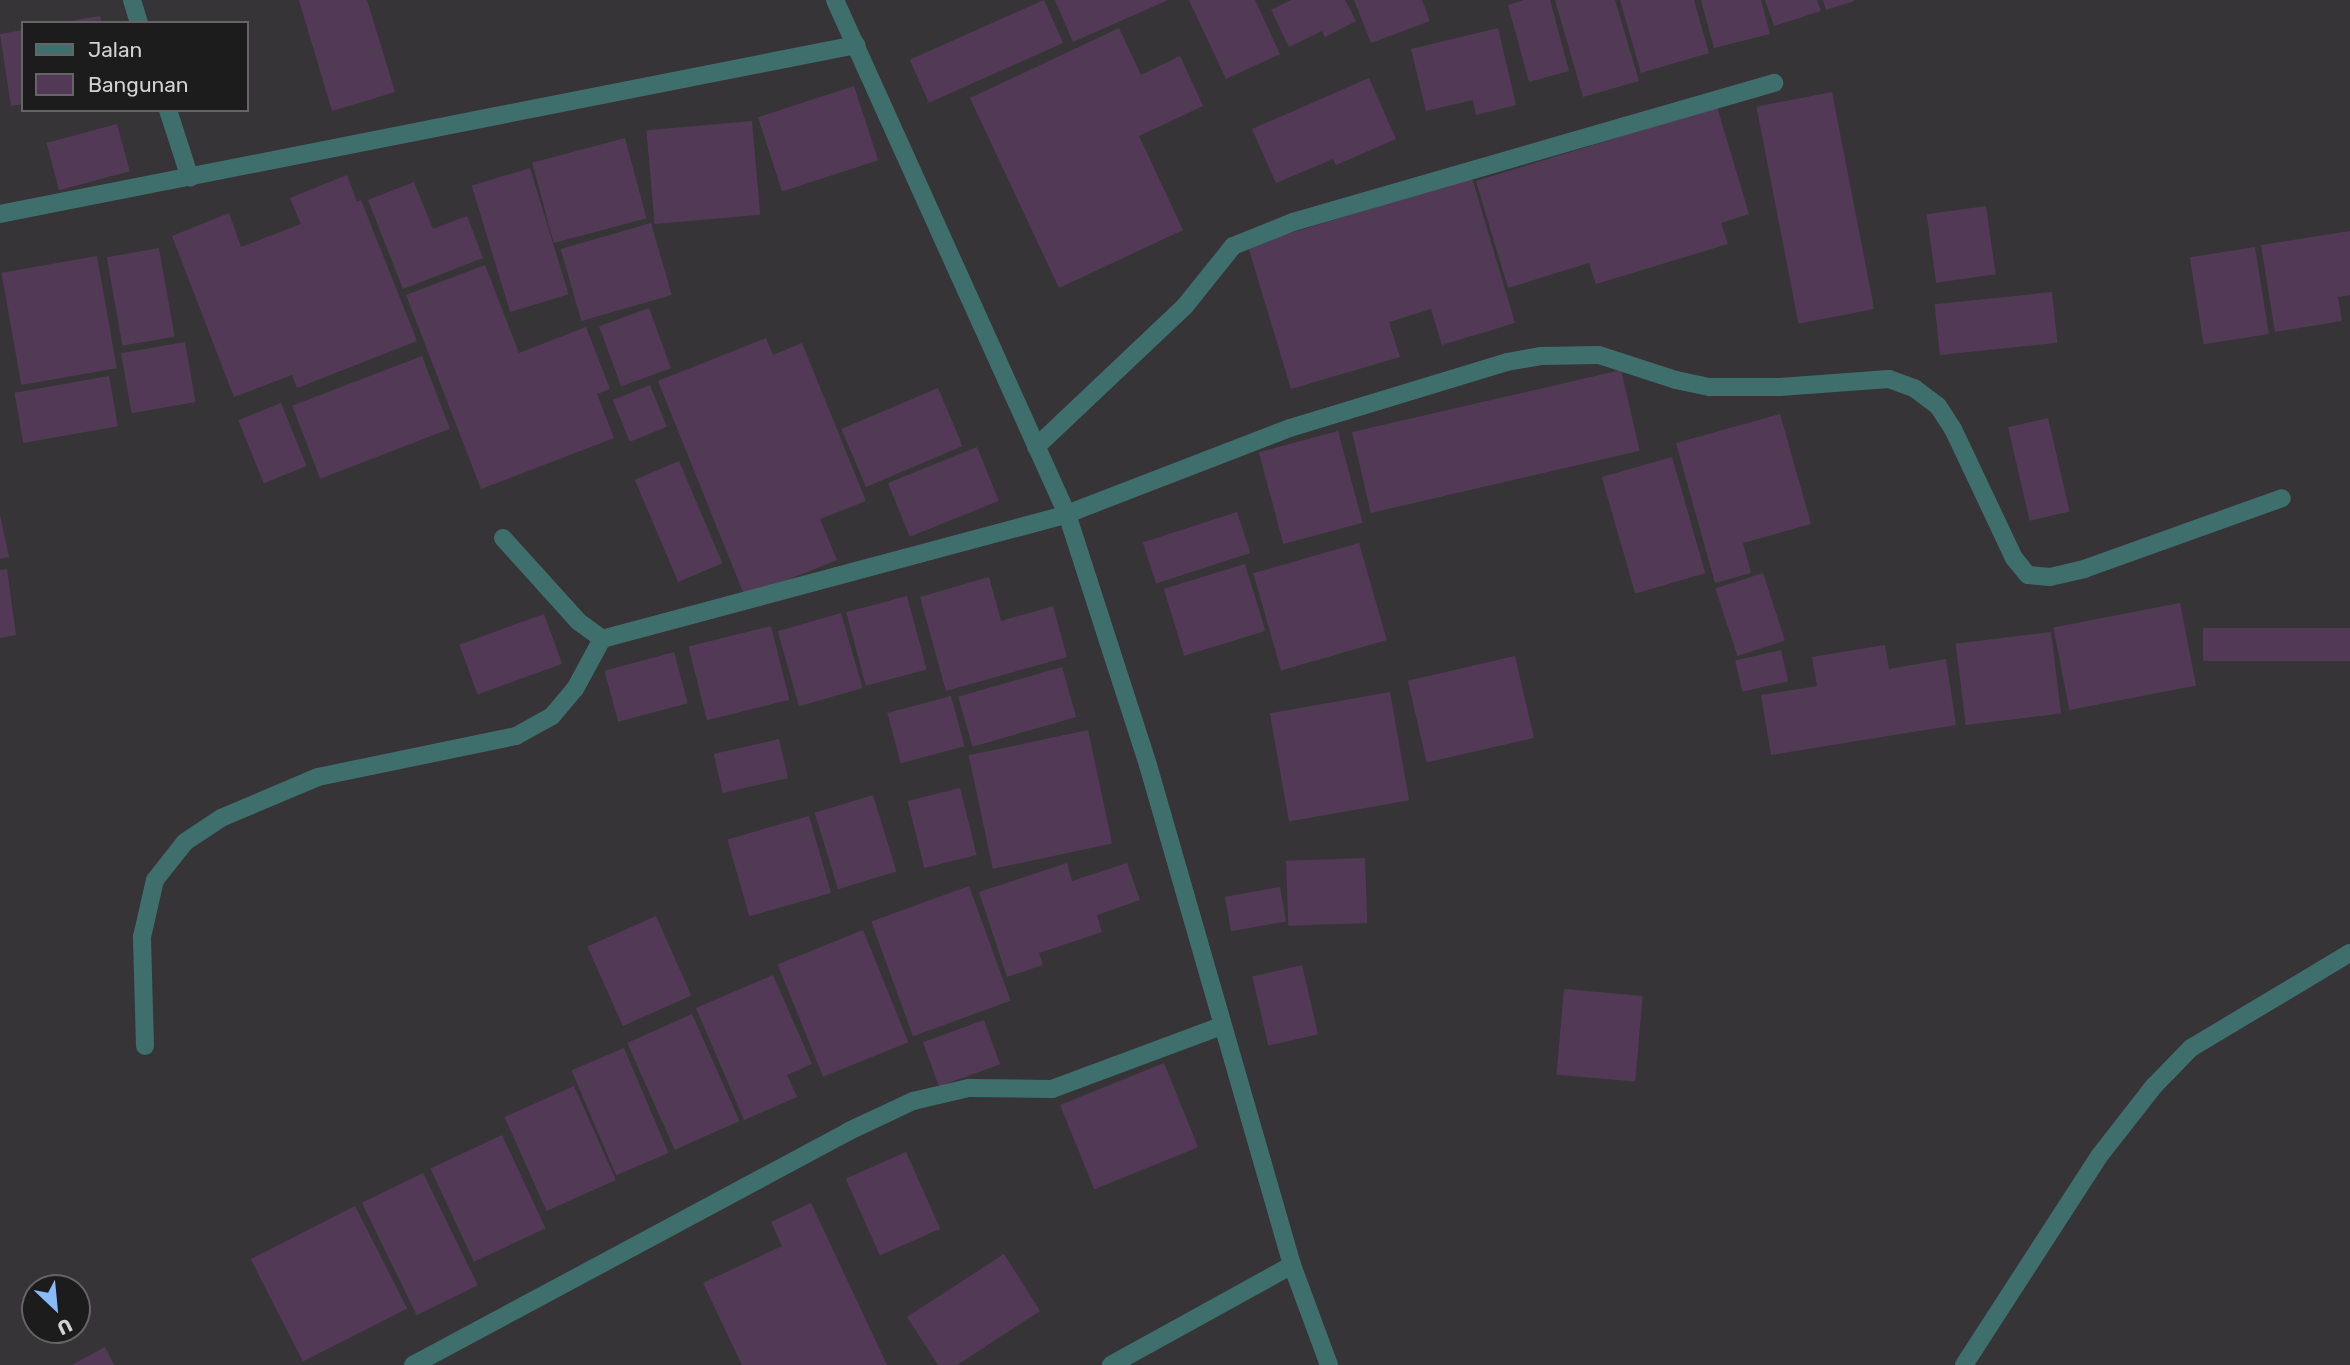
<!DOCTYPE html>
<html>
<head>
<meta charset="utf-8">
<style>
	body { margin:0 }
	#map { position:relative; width:2350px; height:1365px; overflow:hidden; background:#363436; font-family:Rubik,sans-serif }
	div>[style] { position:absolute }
	.building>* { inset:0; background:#523a56; transform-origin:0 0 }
	.minor>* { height:18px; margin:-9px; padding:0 9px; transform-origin:9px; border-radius:9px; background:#3f6f6d }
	span { translate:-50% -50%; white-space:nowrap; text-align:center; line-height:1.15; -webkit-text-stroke:5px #1d1c1d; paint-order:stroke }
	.legend { position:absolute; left:21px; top:21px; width:228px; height:91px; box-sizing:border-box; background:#1d1c1d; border:2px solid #666466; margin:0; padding:9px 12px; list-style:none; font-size:21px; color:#d3d1d3 }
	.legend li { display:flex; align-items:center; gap:14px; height:35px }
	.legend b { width:35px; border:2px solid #666466 }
	.north { position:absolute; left:21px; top:1274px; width:70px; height:70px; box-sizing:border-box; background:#1d1c1d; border:2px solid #666466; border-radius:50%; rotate:154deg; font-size:19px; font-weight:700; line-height:28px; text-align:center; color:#d3d1d3 }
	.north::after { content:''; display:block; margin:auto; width:24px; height:32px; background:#87bbfb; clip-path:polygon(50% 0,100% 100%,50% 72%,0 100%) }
</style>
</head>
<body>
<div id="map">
	<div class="building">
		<i style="clip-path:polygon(299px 0,367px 0,395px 92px,332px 111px)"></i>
		<i style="left:1044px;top:0;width:47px;height:147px;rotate:66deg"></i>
		<i style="clip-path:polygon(1055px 0,1168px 0,1073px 42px)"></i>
		<i style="clip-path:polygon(1189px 0,1255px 0,1280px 54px,1226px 79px)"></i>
		<i style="clip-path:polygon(1291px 0,1345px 0,1356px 21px,1325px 37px,1322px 31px,1289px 47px,1271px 10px)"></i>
		<i style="clip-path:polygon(1354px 0,1422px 0,1430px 21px,1371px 43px)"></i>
		<i style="clip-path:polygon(1524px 0,1550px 0,1569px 71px,1529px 82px,1508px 5px)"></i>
		<i style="clip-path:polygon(1555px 0,1615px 0,1639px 81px,1583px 97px)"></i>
		<i style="clip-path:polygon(1620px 0,1694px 0,1709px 53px,1641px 73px)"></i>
		<i style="clip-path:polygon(1701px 0,1761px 0,1770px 34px,1714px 48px)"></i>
		<i style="clip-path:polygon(1765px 0,1817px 0,1821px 11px,1774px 26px)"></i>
		<i style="clip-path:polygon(1823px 0,1854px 0,1854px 1px,1826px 10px)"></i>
		<i style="clip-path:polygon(100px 16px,102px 23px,70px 23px,70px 21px)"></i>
		<i style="clip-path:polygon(1119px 28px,1141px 75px,1180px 56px,1203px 106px,1139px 136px,1183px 230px,1059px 288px,970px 98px)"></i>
		<i style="clip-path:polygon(1498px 28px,1516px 105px,1476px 115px,1473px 100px,1426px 111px,1411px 49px)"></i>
		<i style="clip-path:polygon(23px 30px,23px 104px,11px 106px,0 34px)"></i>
		<i style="clip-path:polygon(1369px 78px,1396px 139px,1336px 165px,1333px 159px,1276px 183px,1252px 129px)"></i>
		<i style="left:854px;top:86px;width:78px;height:101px;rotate:72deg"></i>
		<i style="left:1832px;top:92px;width:221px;height:77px;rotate:79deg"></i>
		<i style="clip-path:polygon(1717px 107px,1749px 214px,1721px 223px,1728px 244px,1596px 284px,1589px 263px,1508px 288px,1476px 181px)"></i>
		<i style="left:752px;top:121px;width:94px;height:106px;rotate:85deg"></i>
		<i style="left:117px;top:124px;width:49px;height:73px;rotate:75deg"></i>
		<i style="left:625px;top:138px;width:83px;height:96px;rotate:75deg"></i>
		<i style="left:530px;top:168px;width:132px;height:61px;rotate:73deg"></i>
		<i style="clip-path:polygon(347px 175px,357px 202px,361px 200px,417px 341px,297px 388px,292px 375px,234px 397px,172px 236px,229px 213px,241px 247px,301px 224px,290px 198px)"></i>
		<i style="clip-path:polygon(1472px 178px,1515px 323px,1442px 345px,1431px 309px,1389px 322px,1400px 357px,1291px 389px,1248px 246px)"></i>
		<i style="clip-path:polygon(414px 182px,433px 229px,467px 216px,483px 258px,403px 289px,368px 200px)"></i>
		<i style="left:1986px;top:206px;width:69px;height:60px;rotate:82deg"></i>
		<i style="left:651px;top:223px;width:75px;height:94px;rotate:74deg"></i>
		<i style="clip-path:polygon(2350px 231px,2350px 295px,2338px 297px,2342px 321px,2275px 332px,2261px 245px)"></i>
		<i style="left:2255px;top:247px;width:88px;height:66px;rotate:81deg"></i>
		<i style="left:159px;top:248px;width:90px;height:53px;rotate:80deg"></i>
		<i style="left:97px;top:256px;width:114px;height:97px;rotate:80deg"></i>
		<i style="clip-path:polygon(485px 265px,519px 353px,586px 327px,610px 389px,597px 394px,614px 438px,481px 489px,406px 295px)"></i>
		<i style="left:2052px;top:292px;width:51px;height:118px;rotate:84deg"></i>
		<i style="left:649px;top:308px;width:64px;height:53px;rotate:70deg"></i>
		<i style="clip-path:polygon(766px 338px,773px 355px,802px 343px,866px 501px,820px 519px,837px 560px,745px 597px,658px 381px)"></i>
		<i style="left:185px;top:342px;width:61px;height:65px;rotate:80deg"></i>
		<i style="left:422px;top:356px;width:78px;height:139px;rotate:69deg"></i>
		<i style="left:1621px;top:370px;width:83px;height:276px;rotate:77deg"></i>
		<i style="left:109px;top:376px;width:51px;height:96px;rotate:80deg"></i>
		<i style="left:650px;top:385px;width:45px;height:40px;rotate:68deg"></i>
		<i style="left:938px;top:388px;width:63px;height:105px;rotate:67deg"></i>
		<i style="left:281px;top:403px;width:68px;height:46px;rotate:68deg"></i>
		<i style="clip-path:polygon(1780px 414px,1811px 524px,1743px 543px,1751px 573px,1715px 583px,1676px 443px)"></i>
		<i style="left:2048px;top:418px;width:96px;height:41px;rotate:77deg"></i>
		<i style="left:1338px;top:431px;width:95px;height:82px;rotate:75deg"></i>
		<i style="left:977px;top:447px;width:58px;height:96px;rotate:68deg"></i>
		<i style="left:1672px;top:457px;width:121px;height:73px;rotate:74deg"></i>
		<i style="left:679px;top:461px;width:111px;height:48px;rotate:67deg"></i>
		<i style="left:1237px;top:512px;width:43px;height:99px;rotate:72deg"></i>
		<i style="clip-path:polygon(0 515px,9px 557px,0 559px)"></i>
		<i style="left:1359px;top:543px;width:101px;height:110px;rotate:74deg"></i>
		<i style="left:1245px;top:564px;width:70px;height:85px;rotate:73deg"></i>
		<i style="clip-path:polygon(7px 569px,16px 635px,0 638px,0 570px)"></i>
		<i style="left:1763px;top:573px;width:71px;height:50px;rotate:72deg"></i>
		<i style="clip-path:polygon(989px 577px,1001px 621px,1053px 606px,1067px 657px,946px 691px,920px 597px)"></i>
		<i style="left:907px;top:596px;width:76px;height:63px;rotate:75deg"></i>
		<i style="left:2180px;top:603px;width:84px;height:129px;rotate:79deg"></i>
		<i style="left:841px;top:613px;width:78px;height:66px;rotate:74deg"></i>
		<i style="left:544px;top:614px;width:53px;height:90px;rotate:70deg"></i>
		<i style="left:771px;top:626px;width:76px;height:85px;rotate:76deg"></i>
		<i style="left:2350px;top:628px;width:33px;height:147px;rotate:90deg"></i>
		<i style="left:2051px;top:632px;width:82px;height:96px;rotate:83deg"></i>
		<i style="clip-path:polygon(1885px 645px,1889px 669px,1946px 659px,1956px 725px,1771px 755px,1761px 695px,1817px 686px,1812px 657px)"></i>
		<i style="left:1781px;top:650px;width:32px;height:47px;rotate:77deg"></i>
		<i style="left:674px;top:652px;width:53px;height:72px;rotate:75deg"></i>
		<i style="left:1515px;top:656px;width:84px;height:110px;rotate:77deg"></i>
		<i style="left:1062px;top:667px;width:52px;height:108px;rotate:74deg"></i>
		<i style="left:1390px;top:692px;width:110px;height:122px;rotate:80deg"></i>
		<i style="left:951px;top:696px;width:52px;height:66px;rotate:75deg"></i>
		<i style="left:1088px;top:730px;width:116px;height:122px;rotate:78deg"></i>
		<i style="left:779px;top:739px;width:40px;height:67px;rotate:77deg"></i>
		<i style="left:960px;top:788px;width:69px;height:54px;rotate:76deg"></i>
		<i style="left:873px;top:795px;width:80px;height:61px;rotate:73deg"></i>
		<i style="left:809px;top:816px;width:80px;height:85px;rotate:74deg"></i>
		<i style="left:1365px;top:858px;width:65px;height:79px;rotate:88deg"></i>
		<i style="clip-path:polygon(1067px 863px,1072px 881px,1127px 863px,1140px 900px,1097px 915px,1102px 932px,1039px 953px,1043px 965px,1007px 977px,979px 892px)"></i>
		<i style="left:969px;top:886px;width:122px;height:104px;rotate:70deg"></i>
		<i style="left:1280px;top:887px;width:35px;height:56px;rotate:80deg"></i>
		<i style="left:656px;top:916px;width:87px;height:75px;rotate:66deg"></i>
		<i style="left:863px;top:930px;width:121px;height:92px;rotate:68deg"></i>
		<i style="left:1302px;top:965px;width:71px;height:51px;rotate:77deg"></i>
		<i style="clip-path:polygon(773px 975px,812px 1064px,787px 1075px,797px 1097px,744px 1120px,696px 1008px)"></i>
		<i style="left:1564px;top:989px;width:79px;height:86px;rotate:5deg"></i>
		<i style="left:692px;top:1014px;width:117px;height:71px;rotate:66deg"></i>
		<i style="left:984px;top:1020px;width:47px;height:65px;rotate:70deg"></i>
		<i style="left:624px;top:1048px;width:114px;height:57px;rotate:67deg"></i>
		<i style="left:1164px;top:1063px;width:91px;height:112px;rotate:68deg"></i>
		<i style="left:574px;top:1086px;width:103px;height:76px;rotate:66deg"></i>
		<i style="left:502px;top:1135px;width:103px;height:79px;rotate:65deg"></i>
		<i style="left:906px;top:1152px;width:84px;height:66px;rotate:66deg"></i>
		<i style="left:423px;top:1173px;width:125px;height:68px;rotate:64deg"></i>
		<i style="clip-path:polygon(811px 1203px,887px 1365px,742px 1365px,703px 1283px,782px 1246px,771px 1222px)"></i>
		<i style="left:355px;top:1206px;width:115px;height:117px;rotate:63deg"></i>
		<i style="clip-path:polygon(1004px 1254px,1040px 1311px,957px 1365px,938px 1365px,907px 1317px)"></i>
		<i style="clip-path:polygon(105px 1347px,114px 1365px,72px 1365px)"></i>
	</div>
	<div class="minor">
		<i style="left:132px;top:0;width:24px;rotate:73deg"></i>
		<i style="left:835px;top:0;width:564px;rotate:65.71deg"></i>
		<i style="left:1067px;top:514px;width:264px;rotate:72.1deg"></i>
		<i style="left:1148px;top:765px;width:520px;rotate:73.93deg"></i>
		<i style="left:1292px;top:1265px;width:107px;rotate:69.7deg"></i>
		<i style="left:168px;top:110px;width:71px;rotate:72.1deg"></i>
		<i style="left:0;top:214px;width:873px;rotate:-11.17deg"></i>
		<i style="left:1036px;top:447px;width:205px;rotate:-43.4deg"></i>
		<i style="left:1185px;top:306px;width:77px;rotate:-51.3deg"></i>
		<i style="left:1233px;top:246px;width:65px;rotate:-21.8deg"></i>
		<i style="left:1293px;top:222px;width:501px;rotate:-16.12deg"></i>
		<i style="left:503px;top:538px;width:113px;rotate:47.9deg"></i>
		<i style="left:579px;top:622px;width:29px;rotate:36deg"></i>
		<i style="left:602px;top:639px;width:482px;rotate:-15deg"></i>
		<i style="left:1067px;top:514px;width:239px;rotate:-21.1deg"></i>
		<i style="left:1290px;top:428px;width:227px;rotate:-16.9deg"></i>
		<i style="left:1507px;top:362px;width:34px;rotate:-10deg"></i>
		<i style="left:1540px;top:356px;width:59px;rotate:-1deg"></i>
		<i style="left:1599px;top:355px;width:81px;rotate:18deg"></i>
		<i style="left:1676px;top:380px;width:35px;rotate:12deg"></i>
		<i style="left:1710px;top:387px;width:70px"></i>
		<i style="left:1780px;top:387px;width:109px;rotate:-4.2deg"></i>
		<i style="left:1889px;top:379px;width:27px;rotate:20deg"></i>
		<i style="left:1914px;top:388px;width:30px;rotate:37deg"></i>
		<i style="left:1938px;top:406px;width:27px;rotate:57deg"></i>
		<i style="left:1953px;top:429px;width:143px;rotate:64.7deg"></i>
		<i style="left:2014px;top:558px;width:22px;rotate:51deg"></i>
		<i style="left:2028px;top:575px;width:22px;rotate:5deg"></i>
		<i style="left:2050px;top:577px;width:35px;rotate:-13deg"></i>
		<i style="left:2084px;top:569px;width:210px;rotate:-19.7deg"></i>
		<i style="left:145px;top:1046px;width:109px;rotate:-91.6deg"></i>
		<i style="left:142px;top:937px;width:58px;rotate:-77.2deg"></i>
		<i style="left:155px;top:880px;width:48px;rotate:-51.7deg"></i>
		<i style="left:185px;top:842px;width:43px;rotate:-33.7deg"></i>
		<i style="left:221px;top:818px;width:105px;rotate:-22.9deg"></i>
		<i style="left:318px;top:777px;width:202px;rotate:-11.7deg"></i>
		<i style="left:516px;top:736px;width:41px;rotate:-29.1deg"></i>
		<i style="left:552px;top:716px;width:35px;rotate:-50deg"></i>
		<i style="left:575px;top:689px;width:57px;rotate:-61.6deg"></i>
		<i style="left:413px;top:1365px;width:495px;rotate:-28.2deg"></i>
		<i style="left:849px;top:1131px;width:71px;rotate:-25.1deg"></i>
		<i style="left:913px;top:1101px;width:57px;rotate:-13.1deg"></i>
		<i style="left:969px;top:1088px;width:83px;rotate:0.7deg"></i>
		<i style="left:1052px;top:1089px;width:180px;rotate:-20.4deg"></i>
		<i style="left:1111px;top:1365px;width:207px;rotate:-28.9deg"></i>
		<i style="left:1964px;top:1365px;width:250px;rotate:-57.1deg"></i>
		<i style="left:2100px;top:1155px;width:88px;rotate:-52deg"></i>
		<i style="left:2154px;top:1086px;width:53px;rotate:-45.8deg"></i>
		<i style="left:2191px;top:1048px;width:185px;rotate:-30.9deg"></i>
	</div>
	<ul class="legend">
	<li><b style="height:9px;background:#3f6f6d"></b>Jalan</li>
	<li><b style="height:19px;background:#523a56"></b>Bangunan</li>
	</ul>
	<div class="north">U</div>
</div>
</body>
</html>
